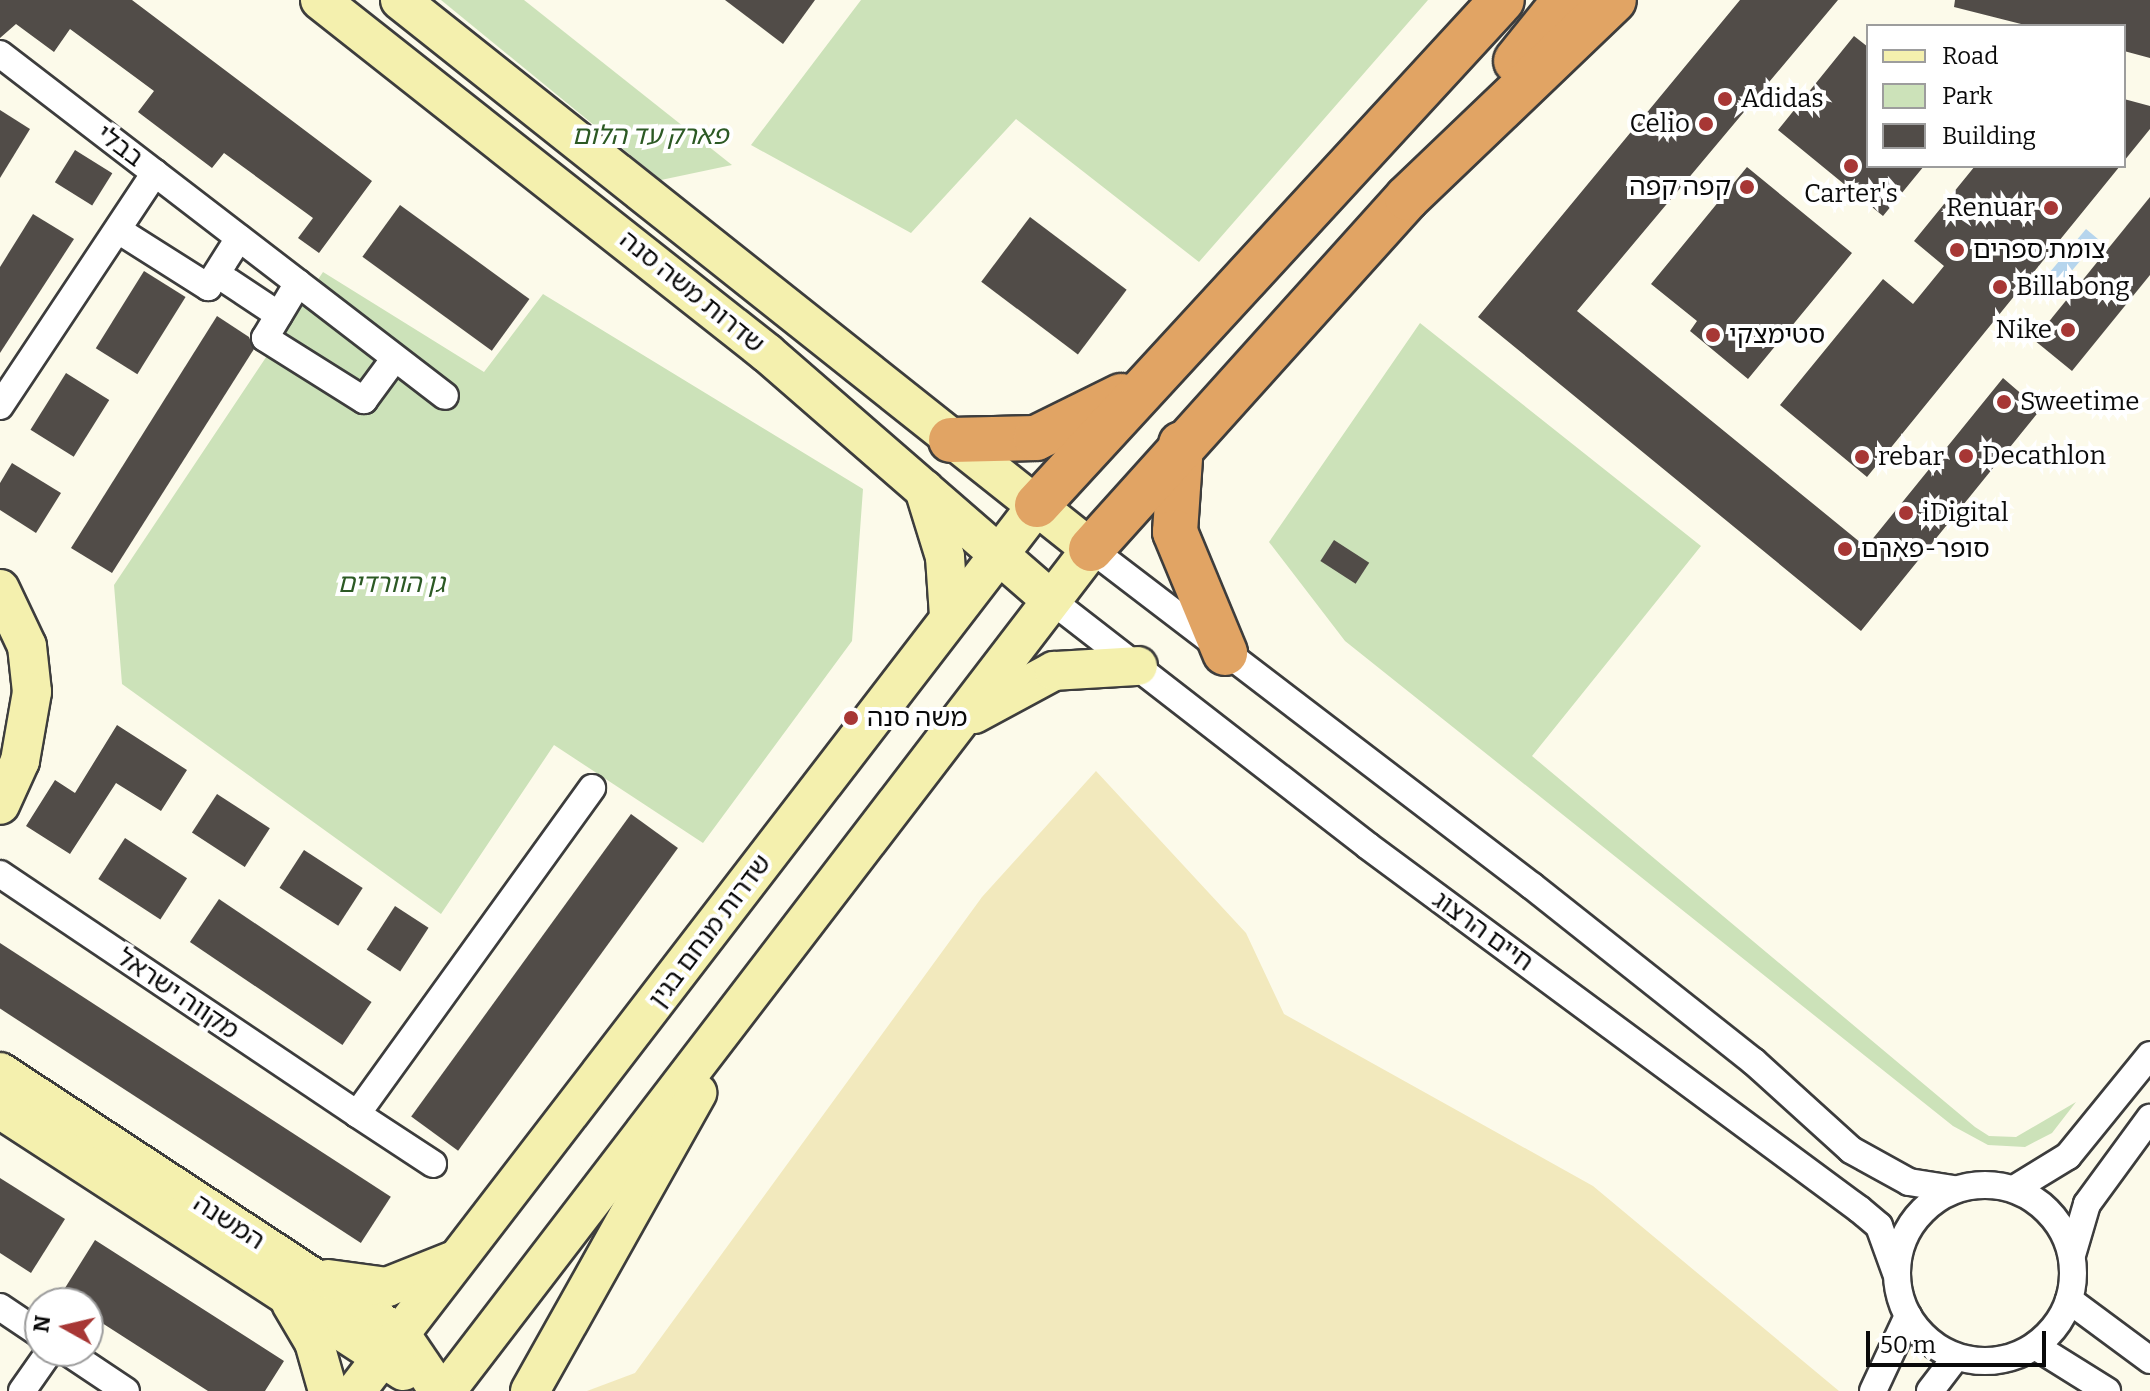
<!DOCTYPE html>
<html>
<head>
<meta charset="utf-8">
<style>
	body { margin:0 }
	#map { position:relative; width:2150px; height:1391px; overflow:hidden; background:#fcfaea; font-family:Bitter,"Noto Sans Hebrew",serif }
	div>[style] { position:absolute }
	.green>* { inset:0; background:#cce2b9 }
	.sand>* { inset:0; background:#f2e9bd }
	.water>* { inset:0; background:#b6d5ed; transform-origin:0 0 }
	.building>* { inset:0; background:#514c48; transform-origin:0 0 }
	.roads { filter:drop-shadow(2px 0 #3d3d3d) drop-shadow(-2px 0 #3d3d3d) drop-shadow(0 2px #3d3d3d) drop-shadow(0 -2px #3d3d3d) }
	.street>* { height:26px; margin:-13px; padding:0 13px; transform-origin:13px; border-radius:13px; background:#fff }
	.street>.ring { margin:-13px; padding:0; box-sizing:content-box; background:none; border:26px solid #fff; border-radius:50% }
	.secondary>* { height:38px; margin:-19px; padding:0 19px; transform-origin:19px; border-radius:19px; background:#f4f0ae }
	.highway>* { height:44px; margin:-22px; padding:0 22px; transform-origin:22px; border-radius:22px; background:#e1a464 }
	.dots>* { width:22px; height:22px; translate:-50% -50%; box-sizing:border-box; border:4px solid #fff; border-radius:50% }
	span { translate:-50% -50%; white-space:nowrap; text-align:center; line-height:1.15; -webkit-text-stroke:8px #fff; paint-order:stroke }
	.poi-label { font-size:26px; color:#0a0a0a }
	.left { translate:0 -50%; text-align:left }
	.right { translate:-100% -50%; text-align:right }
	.park-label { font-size:26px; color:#2c5924; font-style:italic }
	.street-label { font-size:26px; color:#0a0a0a }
	.legend { position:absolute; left:1866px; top:24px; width:260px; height:144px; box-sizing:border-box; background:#fff; border:2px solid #9d9d9d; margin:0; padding:10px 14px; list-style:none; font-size:24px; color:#0a0a0a }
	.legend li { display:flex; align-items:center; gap:16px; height:40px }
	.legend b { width:40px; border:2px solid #9d9d9d }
	.north { position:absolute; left:24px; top:1287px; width:80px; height:80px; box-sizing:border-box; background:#fff; border:2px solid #9d9d9d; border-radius:50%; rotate:278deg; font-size:22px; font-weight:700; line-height:32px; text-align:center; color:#0a0a0a }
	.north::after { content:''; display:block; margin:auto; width:28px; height:36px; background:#a73735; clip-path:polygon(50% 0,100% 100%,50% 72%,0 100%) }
	.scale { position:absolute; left:1866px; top:1331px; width:180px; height:36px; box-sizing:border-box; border:4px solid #0a0a0a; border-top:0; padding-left:10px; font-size:24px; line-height:28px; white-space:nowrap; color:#0a0a0a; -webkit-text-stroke:6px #fff; paint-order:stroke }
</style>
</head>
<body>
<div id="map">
	<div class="green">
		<i style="clip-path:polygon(441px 0,524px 0,732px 165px,661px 180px)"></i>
		<i style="clip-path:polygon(861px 0,1428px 0,1199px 262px,1016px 119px,911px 233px,751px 145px)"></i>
		<i style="clip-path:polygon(323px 272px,484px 372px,543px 294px,863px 489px,852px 641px,703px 843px,554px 745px,441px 914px,122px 684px,114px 585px)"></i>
		<i style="clip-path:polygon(1420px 323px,1701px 546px,1532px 756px,1975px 1127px,1989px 1136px,2016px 1137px,2076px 1102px,2052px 1133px,2025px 1147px,1988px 1145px,1953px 1126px,1345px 641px,1269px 542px)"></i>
	</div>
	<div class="sand">
		<i style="clip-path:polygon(1096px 771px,1246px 933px,1284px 1014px,1593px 1186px,1839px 1391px,587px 1391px,635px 1373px,982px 897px)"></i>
	</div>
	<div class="water">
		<i style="left:2086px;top:229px;width:16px;height:58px;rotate:40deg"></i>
	</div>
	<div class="building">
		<i style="clip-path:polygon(0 0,132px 0,372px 181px,319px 253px,298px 238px,313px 218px,224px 153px,212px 168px,138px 112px,154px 91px,70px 29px,54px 52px,16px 24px,0 38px)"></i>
		<i style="clip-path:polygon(725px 0,815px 0,783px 44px)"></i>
		<i style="clip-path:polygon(1740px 0,1838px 0,1577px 311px,1866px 547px,2003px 378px,2040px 410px,1861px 631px,1478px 317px)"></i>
		<i style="clip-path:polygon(1955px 0,2150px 0,2150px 58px,2124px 51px,2124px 26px,2029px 26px,1954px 7px)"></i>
		<i style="clip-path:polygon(1854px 36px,1868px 47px,1868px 166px,1924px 166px,1883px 216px,1778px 130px)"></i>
		<i style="clip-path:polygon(2124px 99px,2150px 106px,2150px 129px,2124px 161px)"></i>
		<i style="clip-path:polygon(0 110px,30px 129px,0 178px)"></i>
		<i style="left:75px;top:150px;width:44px;height:38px;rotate:32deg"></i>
		<i style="clip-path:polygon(1975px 166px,2120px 166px,1867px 477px,1780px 405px,1883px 279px,1913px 304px,1944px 266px,1914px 241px)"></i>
		<i style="clip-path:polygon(1747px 167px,1852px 253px,1748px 379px,1690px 331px,1697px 321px,1651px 284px)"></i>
		<i style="clip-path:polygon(2150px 197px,2150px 275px,2072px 371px,2034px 340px)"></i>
		<i style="left:400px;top:205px;width:160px;height:64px;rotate:36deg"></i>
		<i style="clip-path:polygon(33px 214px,74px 239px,0 353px,0 267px)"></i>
		<i style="left:1030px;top:217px;width:121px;height:81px;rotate:37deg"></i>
		<i style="left:144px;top:271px;width:49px;height:91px;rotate:32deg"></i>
		<i style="clip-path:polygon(217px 316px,249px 337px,254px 349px,112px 573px,71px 548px)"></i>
		<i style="left:66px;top:373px;width:51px;height:67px;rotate:32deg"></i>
		<i style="clip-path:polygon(12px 463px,61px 493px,36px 533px,0 510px,0 483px)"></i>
		<i style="left:1334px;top:540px;width:42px;height:25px;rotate:33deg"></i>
		<i style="clip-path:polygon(117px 725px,187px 770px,161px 811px,116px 783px,70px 854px,26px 826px,55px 780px,75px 793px)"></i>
		<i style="left:217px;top:794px;width:63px;height:46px;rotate:33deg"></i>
		<i style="left:631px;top:814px;width:58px;height:374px;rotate:36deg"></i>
		<i style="left:125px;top:838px;width:74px;height:49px;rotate:33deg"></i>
		<i style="left:304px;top:850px;width:70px;height:45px;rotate:33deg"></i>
		<i style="left:219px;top:899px;width:184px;height:52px;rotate:34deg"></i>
		<i style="left:395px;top:906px;width:40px;height:52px;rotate:33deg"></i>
		<i style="left:0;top:943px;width:466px;height:55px;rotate:33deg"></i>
		<i style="clip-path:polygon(0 1178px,65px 1219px,31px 1273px,0 1253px)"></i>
		<i style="clip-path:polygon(95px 1240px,284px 1361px,265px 1391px,208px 1391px,88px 1314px,88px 1303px,60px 1296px)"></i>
	</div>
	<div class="roads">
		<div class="street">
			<i style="left:0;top:54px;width:561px;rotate:37.54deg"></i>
			<i style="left:118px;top:230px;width:107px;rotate:32.3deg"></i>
			<i style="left:208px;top:287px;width:58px;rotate:-57.7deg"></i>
			<i style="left:217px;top:274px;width:74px;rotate:33.5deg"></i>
			<i style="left:298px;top:283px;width:64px;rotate:121deg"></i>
			<i style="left:265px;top:338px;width:117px;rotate:32.1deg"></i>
			<i style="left:364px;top:400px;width:52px;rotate:-53.6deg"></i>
			<i style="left:0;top:406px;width:280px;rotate:-56.4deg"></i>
			<i style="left:1091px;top:549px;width:555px;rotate:37.39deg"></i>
			<i style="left:1532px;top:886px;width:282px;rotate:38.4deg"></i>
			<i style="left:1753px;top:1061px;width:132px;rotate:42.2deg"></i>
			<i style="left:1851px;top:1150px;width:66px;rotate:28.9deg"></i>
			<i style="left:1909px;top:1182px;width:45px;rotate:9deg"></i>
			<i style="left:1051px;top:600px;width:401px;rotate:37.8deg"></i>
			<i style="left:1368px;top:846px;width:611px;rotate:36.48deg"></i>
			<i style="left:1859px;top:1209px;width:26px;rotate:40deg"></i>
			<i style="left:1879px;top:1226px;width:50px;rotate:70.1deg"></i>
			<i style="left:0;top:874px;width:430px;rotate:33.9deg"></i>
			<i style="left:357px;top:1114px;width:402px;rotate:-54.2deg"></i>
			<i style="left:357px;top:1114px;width:91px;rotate:33.3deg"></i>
			<i class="ring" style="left:1897px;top:1185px;width:150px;height:150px"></i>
			<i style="left:2014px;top:1189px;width:63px;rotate:-31.4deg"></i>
			<i style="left:2068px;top:1156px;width:130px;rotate:-50.9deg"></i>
			<i style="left:2072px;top:1255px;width:53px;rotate:-73.6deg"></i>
			<i style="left:2087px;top:1204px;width:107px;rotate:-53.8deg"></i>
			<i style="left:2069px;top:1300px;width:101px;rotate:36.5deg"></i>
			<i style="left:0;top:1307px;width:48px;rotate:34deg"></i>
			<i style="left:2035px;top:1346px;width:85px;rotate:32deg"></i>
			<i style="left:66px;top:1351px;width:72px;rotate:33.7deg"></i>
			<i style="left:22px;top:1391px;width:49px;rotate:-55deg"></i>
			<i style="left:1873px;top:1391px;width:83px;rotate:-65deg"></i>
			<i style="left:1930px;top:1391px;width:43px;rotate:-52.6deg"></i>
		</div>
		<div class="secondary">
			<i style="left:320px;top:0;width:570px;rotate:38.3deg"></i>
			<i style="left:767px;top:353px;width:376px;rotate:41deg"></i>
			<i style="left:400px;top:0;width:883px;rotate:38.47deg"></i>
			<i style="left:1091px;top:549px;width:1061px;rotate:127.45deg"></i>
			<i style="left:924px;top:489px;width:71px;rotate:72.8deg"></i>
			<i style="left:945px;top:557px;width:58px;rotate:86.1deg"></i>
			<i style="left:0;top:589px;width:63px;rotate:64.7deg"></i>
			<i style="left:27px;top:646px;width:46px;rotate:83.8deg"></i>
			<i style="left:32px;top:692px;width:70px;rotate:99.9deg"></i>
			<i style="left:20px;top:761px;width:48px;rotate:114.4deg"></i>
			<i style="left:974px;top:714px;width:91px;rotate:-28.3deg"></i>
			<i style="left:1054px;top:671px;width:84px;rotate:-3.4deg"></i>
			<i style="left:0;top:1072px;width:480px;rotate:33.3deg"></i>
			<i style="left:401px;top:1335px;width:68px;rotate:55.8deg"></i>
			<i style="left:0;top:1109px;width:481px;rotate:33deg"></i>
			<i style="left:328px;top:1279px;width:60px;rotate:7.7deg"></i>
			<i style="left:387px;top:1287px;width:73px;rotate:-21.7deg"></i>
			<i style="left:291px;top:1303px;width:45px;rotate:59.5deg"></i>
			<i style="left:314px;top:1342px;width:51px;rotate:74.1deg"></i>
			<i style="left:356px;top:1391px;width:1117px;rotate:-52.45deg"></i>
			<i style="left:530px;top:1391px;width:342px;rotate:-60.7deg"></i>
		</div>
		<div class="highway">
			<i style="left:1516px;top:61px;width:78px;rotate:-51.2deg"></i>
			<i style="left:951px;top:440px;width:85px;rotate:-1.3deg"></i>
			<i style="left:1036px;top:438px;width:95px;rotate:-26.3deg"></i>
			<i style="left:1181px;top:444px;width:88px;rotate:93.9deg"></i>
			<i style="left:1175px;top:532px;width:131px;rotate:67.5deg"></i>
			<i style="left:1037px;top:505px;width:686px;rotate:-47.36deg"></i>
			<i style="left:1091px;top:549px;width:472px;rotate:-48deg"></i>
			<i style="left:1407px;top:198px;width:286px;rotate:-43.7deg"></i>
		</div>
	</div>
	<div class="dots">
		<i style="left:1725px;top:99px;background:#a73735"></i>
		<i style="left:1706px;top:124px;background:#a73735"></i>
		<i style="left:1851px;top:166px;background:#a73735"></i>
		<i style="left:1747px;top:187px;background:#a73735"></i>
		<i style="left:2051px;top:208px;background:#a73735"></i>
		<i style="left:1957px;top:250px;background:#a73735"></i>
		<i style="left:2000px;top:287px;background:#a73735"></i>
		<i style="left:2068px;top:330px;background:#a73735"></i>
		<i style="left:1713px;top:335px;background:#a73735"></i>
		<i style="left:2004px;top:402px;background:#a73735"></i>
		<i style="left:1966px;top:456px;background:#a73735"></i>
		<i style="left:1862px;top:457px;background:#a73735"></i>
		<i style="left:1906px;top:513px;background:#a73735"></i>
		<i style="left:1845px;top:549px;background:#a73735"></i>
		<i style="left:851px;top:718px;background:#a73735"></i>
	</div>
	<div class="poi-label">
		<span class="left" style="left:1741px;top:99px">Adidas</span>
		<span class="right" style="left:1690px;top:124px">Celio</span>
		<span class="right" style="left:1731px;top:187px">קפה קפה</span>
		<span style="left:1851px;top:194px">Carter's</span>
		<span class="right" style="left:2035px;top:208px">Renuar</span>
		<span class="left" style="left:1973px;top:250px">צומת ספרים</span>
		<span class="left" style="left:2016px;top:287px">Billabong</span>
		<span class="right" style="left:2052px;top:330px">Nike</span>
		<span class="left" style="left:1729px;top:335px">סטימצקי</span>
		<span class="left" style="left:2020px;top:402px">Sweetime</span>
		<span class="left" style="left:1982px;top:456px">Decathlon</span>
		<span class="left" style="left:1878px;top:457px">rebar</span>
		<span class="left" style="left:1922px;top:513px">iDigital</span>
		<span class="left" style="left:1861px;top:549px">סופר-פארם</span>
		<span class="left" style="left:867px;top:718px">משה סנה</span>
	</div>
	<div class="park-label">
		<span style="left:650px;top:136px">פארק עד הלום</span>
		<span style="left:391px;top:584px">גן הוורדים</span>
	</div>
	<div class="street-label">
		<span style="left:120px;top:146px;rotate:37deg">בבלי</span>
		<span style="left:692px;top:292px;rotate:39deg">שדרות משה סנה</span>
		<span style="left:710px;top:931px;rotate:-53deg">שדרות מנחם בגין</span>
		<span style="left:1483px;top:931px;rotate:36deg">חיים הרצוג</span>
		<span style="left:178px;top:994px;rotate:34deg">מקווה ישראל</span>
		<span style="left:229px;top:1222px;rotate:33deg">המשנה</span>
	</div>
	<ul class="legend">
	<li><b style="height:10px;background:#f4f0ae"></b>Road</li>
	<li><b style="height:22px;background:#cce2b9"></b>Park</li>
	<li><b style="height:22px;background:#514c48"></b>Building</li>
	</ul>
	<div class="north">N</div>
	<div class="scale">50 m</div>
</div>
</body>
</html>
